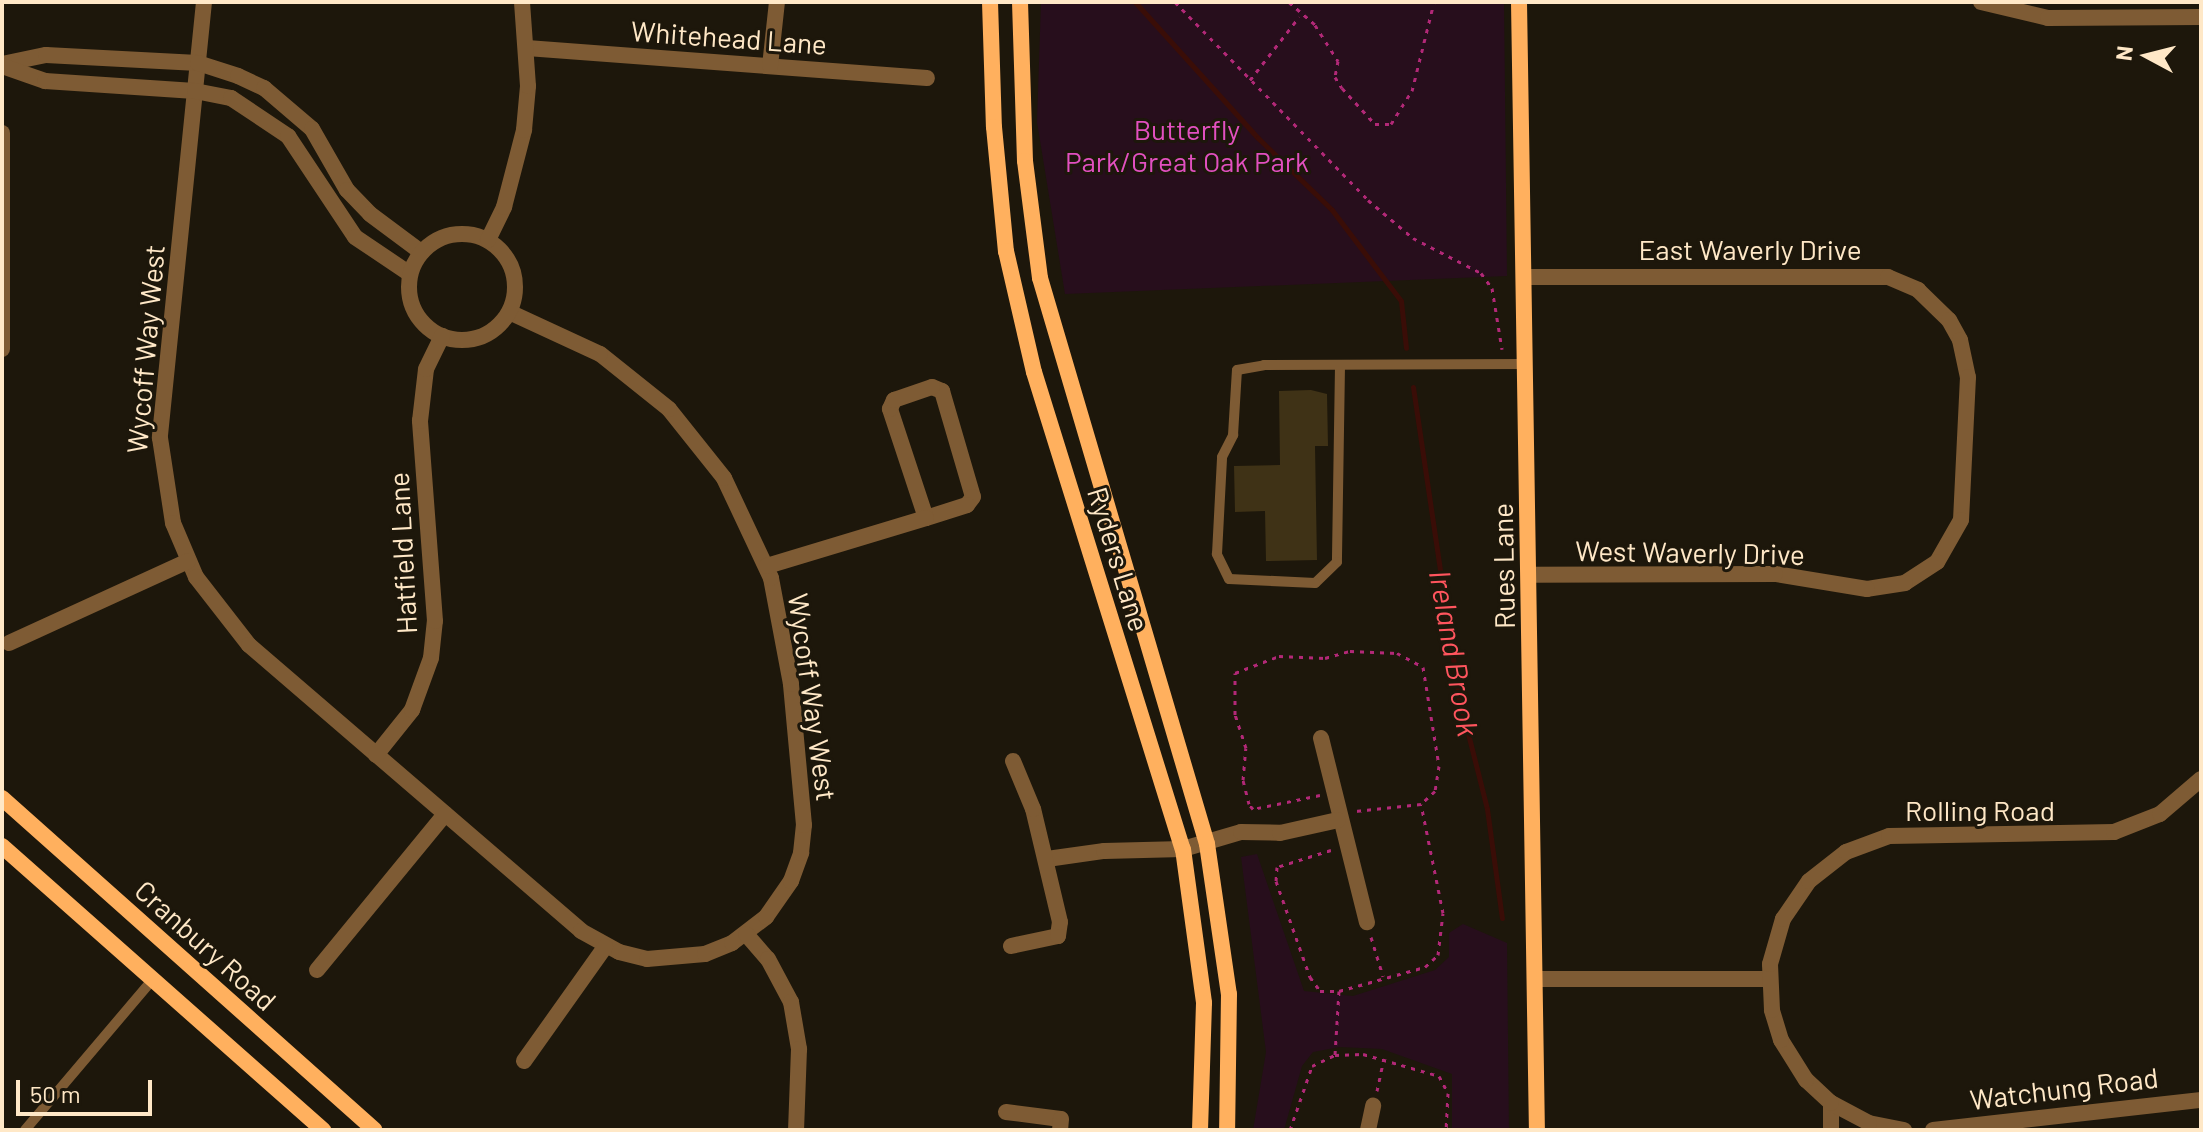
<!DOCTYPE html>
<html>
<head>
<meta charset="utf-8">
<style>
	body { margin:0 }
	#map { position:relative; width:2203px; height:1132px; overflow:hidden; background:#1d170b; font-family:Barlow,sans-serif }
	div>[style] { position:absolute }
	.green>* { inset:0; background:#270e1c }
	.stream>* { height:5px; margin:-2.5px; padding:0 2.5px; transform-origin:2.5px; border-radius:2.5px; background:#3a0d07 }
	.building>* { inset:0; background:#3f3216 }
	.path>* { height:3px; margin-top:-1.5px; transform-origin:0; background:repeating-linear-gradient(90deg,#b22877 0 4px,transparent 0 10px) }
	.lane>* { height:10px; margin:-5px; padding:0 5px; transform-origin:5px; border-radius:5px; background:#7e5b34 }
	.street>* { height:16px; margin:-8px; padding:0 8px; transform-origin:8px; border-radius:8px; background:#7e5b34 }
	.street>.ring { margin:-8px; padding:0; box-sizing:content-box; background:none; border:16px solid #7e5b34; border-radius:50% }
	.secondary>* { height:16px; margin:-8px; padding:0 8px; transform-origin:8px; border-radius:8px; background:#ffb05e }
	span { translate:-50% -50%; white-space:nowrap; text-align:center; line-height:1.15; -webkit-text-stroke:6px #1d170b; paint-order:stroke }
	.street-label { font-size:28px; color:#ffe8c7 }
	.park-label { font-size:28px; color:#e250c0 }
	.water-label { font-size:30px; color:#ff555e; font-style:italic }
	.frame { position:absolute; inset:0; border:4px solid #ffe8c7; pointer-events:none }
	.north { position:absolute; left:2107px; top:16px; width:80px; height:80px; -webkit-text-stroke:6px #1d170b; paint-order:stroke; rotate:277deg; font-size:22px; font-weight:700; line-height:32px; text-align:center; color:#ffe8c7 }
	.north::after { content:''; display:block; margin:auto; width:28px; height:36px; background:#ffe8c7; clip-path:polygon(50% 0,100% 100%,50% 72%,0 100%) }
	.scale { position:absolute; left:16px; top:1080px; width:136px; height:36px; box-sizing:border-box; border:4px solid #ffe8c7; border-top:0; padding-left:10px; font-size:24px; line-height:28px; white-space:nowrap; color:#ffe8c7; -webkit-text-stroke:6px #1d170b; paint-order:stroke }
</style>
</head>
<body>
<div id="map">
	<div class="green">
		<i style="clip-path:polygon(1041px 2px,1504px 2px,1507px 276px,1065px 294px,1037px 122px)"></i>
		<i style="clip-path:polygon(1257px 854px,1304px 991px,1353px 996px,1435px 970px,1449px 957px,1449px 933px,1463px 924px,1507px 943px,1509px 1130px,1452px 1130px,1452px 1074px,1382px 1049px,1340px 1047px,1313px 1052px,1302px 1066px,1284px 1130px,1253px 1130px,1266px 1052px,1241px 857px)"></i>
	</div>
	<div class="stream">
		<i style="left:1135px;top:2px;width:183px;rotate:47.9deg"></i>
		<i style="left:1258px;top:138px;width:103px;rotate:44.2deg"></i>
		<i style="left:1332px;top:210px;width:114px;rotate:52.8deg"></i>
		<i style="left:1401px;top:301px;width:47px;rotate:83.9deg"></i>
		<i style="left:1413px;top:387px;width:314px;rotate:81.6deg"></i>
		<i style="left:1459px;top:698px;width:114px;rotate:75.8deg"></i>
		<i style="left:1487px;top:809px;width:110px;rotate:82.2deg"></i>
	</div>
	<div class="building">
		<i style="clip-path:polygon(1311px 390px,1327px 394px,1328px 446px,1315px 446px,1317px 560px,1266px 561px,1265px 511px,1235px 512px,1234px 466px,1280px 465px,1279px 391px)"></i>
	</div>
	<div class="path">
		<i style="left:1175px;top:2px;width:277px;rotate:45.7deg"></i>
		<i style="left:1368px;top:200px;width:59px;rotate:40.2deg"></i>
		<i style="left:1413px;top:238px;width:76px;rotate:27.2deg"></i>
		<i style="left:1481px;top:273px;width:19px;rotate:54deg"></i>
		<i style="left:1492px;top:288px;width:62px;rotate:80.7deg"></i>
		<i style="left:1289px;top:2px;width:35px;rotate:41deg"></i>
		<i style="left:1315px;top:25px;width:43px;rotate:57.4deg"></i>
		<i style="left:1338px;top:61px;width:16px;rotate:101deg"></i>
		<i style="left:1335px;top:77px;width:13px;rotate:58deg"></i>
		<i style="left:1342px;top:88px;width:49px;rotate:47.5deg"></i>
		<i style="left:1375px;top:124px;width:16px"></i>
		<i style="left:1391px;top:124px;width:39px;rotate:-58deg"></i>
		<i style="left:1412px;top:91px;width:92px;rotate:-76.1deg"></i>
		<i style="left:1250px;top:80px;width:80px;rotate:-52.1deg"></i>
		<i style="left:1320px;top:795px;width:68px;rotate:168.2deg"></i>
		<i style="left:1253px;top:809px;width:6px;rotate:-129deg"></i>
		<i style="left:1249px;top:804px;width:25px;rotate:-104deg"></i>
		<i style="left:1243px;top:780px;width:32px;rotate:-85deg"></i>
		<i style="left:1246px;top:748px;width:35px;rotate:-108deg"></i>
		<i style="left:1235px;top:715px;width:42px;rotate:-90deg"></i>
		<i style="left:1235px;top:673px;width:47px;rotate:-21.1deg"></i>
		<i style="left:1279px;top:656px;width:46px;rotate:2.5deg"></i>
		<i style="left:1325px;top:658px;width:26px;rotate:-16deg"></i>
		<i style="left:1350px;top:651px;width:47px;rotate:2.4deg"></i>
		<i style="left:1397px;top:653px;width:30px;rotate:28deg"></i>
		<i style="left:1423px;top:667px;width:100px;rotate:80.8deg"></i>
		<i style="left:1439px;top:766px;width:25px;rotate:99deg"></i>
		<i style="left:1435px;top:791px;width:19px;rotate:137deg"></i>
		<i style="left:1331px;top:850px;width:57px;rotate:162.5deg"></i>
		<i style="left:1277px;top:867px;width:14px;rotate:94deg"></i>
		<i style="left:1276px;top:881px;width:102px;rotate:70.5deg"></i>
		<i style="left:1310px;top:977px;width:17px;rotate:54deg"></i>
		<i style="left:1320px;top:991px;width:19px"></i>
		<i style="left:1339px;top:991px;width:64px;rotate:93.6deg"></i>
		<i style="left:1371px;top:937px;width:41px;rotate:72.9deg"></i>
		<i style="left:1339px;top:991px;width:89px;rotate:-15.6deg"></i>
		<i style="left:1425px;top:967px;width:18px;rotate:-43deg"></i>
		<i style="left:1438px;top:955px;width:42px;rotate:-83.2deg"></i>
		<i style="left:1443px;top:913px;width:111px;rotate:-101.4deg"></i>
		<i style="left:1421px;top:804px;width:66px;rotate:173.9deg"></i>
		<i style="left:1377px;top:1091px;width:33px;rotate:-78deg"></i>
		<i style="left:1290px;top:1130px;width:68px;rotate:-71deg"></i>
		<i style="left:1312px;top:1066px;width:25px;rotate:-26deg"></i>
		<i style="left:1335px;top:1055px;width:28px;rotate:-2deg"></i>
		<i style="left:1363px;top:1054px;width:79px;rotate:16.1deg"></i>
		<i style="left:1439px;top:1076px;width:19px;rotate:62deg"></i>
		<i style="left:1448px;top:1093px;width:37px;rotate:93deg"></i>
	</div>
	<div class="lane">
		<i style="left:1340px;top:366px;width:196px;rotate:90.9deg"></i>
		<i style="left:1337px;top:562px;width:30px;rotate:136deg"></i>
		<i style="left:1315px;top:583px;width:86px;rotate:-177.3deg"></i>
		<i style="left:1229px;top:579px;width:28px;rotate:-116deg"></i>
		<i style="left:1217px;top:554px;width:97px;rotate:-87deg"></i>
		<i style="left:1222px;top:457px;width:25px;rotate:-63deg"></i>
		<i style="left:1233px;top:435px;width:65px;rotate:-86.5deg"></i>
		<i style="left:1237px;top:370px;width:27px;rotate:-10deg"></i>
		<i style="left:1264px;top:365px;width:261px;rotate:-0.2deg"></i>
		<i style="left:25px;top:1130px;width:198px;rotate:-49.7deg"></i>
	</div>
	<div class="street">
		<i style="left:204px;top:2px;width:438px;rotate:95.8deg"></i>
		<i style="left:160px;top:438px;width:86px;rotate:81.3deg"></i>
		<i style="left:173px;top:523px;width:59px;rotate:66.9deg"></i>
		<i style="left:196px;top:577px;width:86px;rotate:52.1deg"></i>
		<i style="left:249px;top:645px;width:438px;rotate:40.7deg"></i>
		<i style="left:581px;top:931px;width:43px;rotate:28.9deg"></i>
		<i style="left:619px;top:952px;width:29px;rotate:14deg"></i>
		<i style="left:647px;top:959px;width:58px;rotate:-4.9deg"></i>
		<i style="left:705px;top:954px;width:29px;rotate:-22deg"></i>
		<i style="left:732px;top:943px;width:43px;rotate:-37.4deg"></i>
		<i style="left:766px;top:917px;width:44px;rotate:-55.2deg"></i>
		<i style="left:791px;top:881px;width:30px;rotate:-70deg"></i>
		<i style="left:801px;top:853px;width:28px;rotate:-84deg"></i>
		<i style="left:804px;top:825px;width:142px;rotate:-95.3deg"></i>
		<i style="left:791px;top:684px;width:108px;rotate:-100.7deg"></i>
		<i style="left:771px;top:578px;width:110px;rotate:-115.2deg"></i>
		<i style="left:724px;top:478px;width:88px;rotate:-128.6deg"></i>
		<i style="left:669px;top:409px;width:88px;rotate:-141.4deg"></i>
		<i style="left:600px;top:354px;width:100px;rotate:-155.2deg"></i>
		<i style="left:1981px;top:2px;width:69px;rotate:13.4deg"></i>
		<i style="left:2048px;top:18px;width:153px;rotate:-0.4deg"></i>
		<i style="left:527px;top:48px;width:401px;rotate:4.3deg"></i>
		<i style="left:2px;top:64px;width:45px;rotate:-11.6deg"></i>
		<i style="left:46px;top:55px;width:152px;rotate:3deg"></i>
		<i style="left:198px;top:63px;width:42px;rotate:18deg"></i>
		<i style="left:238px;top:76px;width:29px;rotate:25deg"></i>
		<i style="left:264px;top:88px;width:63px;rotate:40.5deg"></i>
		<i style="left:312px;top:129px;width:70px;rotate:60.2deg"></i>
		<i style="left:347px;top:190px;width:33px;rotate:46deg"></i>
		<i style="left:370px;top:214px;width:64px;rotate:36.7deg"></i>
		<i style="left:2px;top:66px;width:46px;rotate:19.2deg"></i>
		<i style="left:45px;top:81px;width:150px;rotate:3.8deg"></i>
		<i style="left:195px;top:91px;width:37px;rotate:11deg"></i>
		<i style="left:231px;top:98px;width:69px;rotate:33.7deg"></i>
		<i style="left:288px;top:136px;width:121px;rotate:56.4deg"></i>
		<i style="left:355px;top:237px;width:66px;rotate:33.9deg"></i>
		<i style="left:770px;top:66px;width:64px;rotate:-83.8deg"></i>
		<i style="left:2px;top:133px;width:216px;rotate:90deg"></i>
		<i class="ring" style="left:409px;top:234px;width:90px;height:90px"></i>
		<i style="left:488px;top:240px;width:37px;rotate:-64deg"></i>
		<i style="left:504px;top:207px;width:80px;rotate:-75.4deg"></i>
		<i style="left:524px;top:130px;width:44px;rotate:-84.8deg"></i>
		<i style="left:528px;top:86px;width:84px;rotate:-94.1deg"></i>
		<i style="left:1524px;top:277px;width:364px"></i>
		<i style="left:1888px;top:277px;width:33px;rotate:23deg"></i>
		<i style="left:1918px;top:290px;width:43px;rotate:44.1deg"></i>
		<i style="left:1949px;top:320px;width:23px;rotate:61deg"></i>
		<i style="left:1960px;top:340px;width:38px;rotate:78deg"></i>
		<i style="left:1968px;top:377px;width:143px;rotate:92.8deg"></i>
		<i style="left:1961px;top:520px;width:48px;rotate:119.7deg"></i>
		<i style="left:1937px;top:562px;width:38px;rotate:147deg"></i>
		<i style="left:1905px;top:583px;width:38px;rotate:171deg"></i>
		<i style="left:1867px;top:589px;width:93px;rotate:-170.7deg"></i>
		<i style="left:1775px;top:574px;width:246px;rotate:179.8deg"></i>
		<i style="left:932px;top:387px;width:11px;rotate:22deg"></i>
		<i style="left:942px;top:391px;width:110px;rotate:73.7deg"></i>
		<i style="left:973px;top:497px;width:10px;rotate:127deg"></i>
		<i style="left:967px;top:505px;width:43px;rotate:162.4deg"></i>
		<i style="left:926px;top:518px;width:115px;rotate:-108.3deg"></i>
		<i style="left:890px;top:409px;width:10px;rotate:-66deg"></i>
		<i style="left:894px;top:400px;width:40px;rotate:-18.9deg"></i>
		<i style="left:767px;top:566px;width:166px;rotate:-16.8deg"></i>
		<i style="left:9px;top:643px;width:197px;rotate:-24.6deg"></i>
		<i style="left:1321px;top:738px;width:190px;rotate:76deg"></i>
		<i style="left:376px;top:755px;width:58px;rotate:-51.3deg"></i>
		<i style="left:412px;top:710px;width:55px;rotate:-69.9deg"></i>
		<i style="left:431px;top:658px;width:37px;rotate:-84deg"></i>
		<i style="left:435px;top:621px;width:201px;rotate:-94.3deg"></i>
		<i style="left:420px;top:421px;width:52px;rotate:-83.4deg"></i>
		<i style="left:426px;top:369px;width:37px;rotate:-64deg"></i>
		<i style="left:1047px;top:859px;width:58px;rotate:-8deg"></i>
		<i style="left:1104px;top:851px;width:79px;rotate:-1.5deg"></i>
		<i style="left:1183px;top:849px;width:60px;rotate:-16.3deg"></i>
		<i style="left:1241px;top:832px;width:39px;rotate:1deg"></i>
		<i style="left:1280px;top:833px;width:59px;rotate:-12.6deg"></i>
		<i style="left:746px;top:934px;width:33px;rotate:49deg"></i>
		<i style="left:768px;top:959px;width:49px;rotate:61.9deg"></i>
		<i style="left:791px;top:1002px;width:48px;rotate:80.3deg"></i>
		<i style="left:799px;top:1049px;width:81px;rotate:92.1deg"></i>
		<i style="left:1011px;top:946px;width:48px;rotate:-12deg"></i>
		<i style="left:1058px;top:936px;width:14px;rotate:-82deg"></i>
		<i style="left:1060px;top:922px;width:116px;rotate:-103.4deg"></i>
		<i style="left:1033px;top:809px;width:52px;rotate:-112.6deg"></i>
		<i style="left:317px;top:970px;width:202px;rotate:-50.6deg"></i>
		<i style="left:1535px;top:979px;width:234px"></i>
		<i style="left:524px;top:1061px;width:140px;rotate:-54.6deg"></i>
		<i style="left:1831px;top:1103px;width:27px;rotate:90deg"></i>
		<i style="left:1006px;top:1112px;width:55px;rotate:7.3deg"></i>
		<i style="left:1061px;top:1119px;width:11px;rotate:95deg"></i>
		<i style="left:1368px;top:1130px;width:25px;rotate:-78deg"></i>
		<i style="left:1904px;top:1130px;width:36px;rotate:-169deg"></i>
		<i style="left:1869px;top:1123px;width:43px;rotate:-152.2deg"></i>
		<i style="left:1831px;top:1103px;width:34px;rotate:-137deg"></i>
		<i style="left:1806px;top:1080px;width:47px;rotate:-122deg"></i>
		<i style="left:1781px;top:1040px;width:31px;rotate:-107deg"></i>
		<i style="left:1772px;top:1010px;width:46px;rotate:-92.5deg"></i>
		<i style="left:1770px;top:964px;width:47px;rotate:-73.9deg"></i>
		<i style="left:1783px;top:919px;width:46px;rotate:-55.6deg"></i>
		<i style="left:1809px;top:881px;width:47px;rotate:-38.1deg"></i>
		<i style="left:1846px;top:852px;width:46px;rotate:-20.4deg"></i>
		<i style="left:1889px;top:836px;width:225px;rotate:-1deg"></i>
		<i style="left:2114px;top:832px;width:49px;rotate:-21.4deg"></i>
		<i style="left:2160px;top:814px;width:54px;rotate:-40.5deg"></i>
		<i style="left:1933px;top:1130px;width:270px;rotate:-6.4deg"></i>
	</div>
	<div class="secondary">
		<i style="left:990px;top:2px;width:125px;rotate:88.2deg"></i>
		<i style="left:994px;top:127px;width:125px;rotate:84.5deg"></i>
		<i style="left:1006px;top:251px;width:124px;rotate:77deg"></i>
		<i style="left:1034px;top:372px;width:500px;rotate:72.7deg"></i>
		<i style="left:1183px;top:849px;width:155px;rotate:82.2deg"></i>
		<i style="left:1204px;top:1003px;width:127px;rotate:91.8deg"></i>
		<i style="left:1020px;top:2px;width:159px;rotate:88.2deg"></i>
		<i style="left:1025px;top:161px;width:118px;rotate:82.7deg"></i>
		<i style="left:1040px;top:278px;width:590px;rotate:73.56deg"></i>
		<i style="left:1207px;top:844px;width:152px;rotate:81.7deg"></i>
		<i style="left:1229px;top:994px;width:136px;rotate:90.8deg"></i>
		<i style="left:1519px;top:2px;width:1128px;rotate:89.09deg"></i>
		<i style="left:2px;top:798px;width:499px;rotate:41.7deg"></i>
		<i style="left:2px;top:846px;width:429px;rotate:41.5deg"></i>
	</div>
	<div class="street-label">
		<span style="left:729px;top:37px;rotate:4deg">Whitehead Lane</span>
		<span style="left:1750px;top:249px">East Waverly Drive</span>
		<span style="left:145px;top:349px;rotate:-85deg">Wycoff Way West</span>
		<span style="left:1690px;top:552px;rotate:1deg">West Waverly Drive</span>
		<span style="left:402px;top:553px;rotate:-93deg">Hatfield Lane</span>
		<span style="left:1119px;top:559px;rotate:73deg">Ryders Lane</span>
		<span style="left:1503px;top:566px;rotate:-91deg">Rues Lane</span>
		<span style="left:813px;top:697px;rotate:82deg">Wycoff Way West</span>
		<span style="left:1980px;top:810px">Rolling Road</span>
		<span style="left:206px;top:945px;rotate:42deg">Cranbury Road</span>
		<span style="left:2064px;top:1088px;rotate:-7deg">Watchung Road</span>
	</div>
	<div class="park-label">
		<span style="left:1187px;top:145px">Butterfly<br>Park/Great Oak Park</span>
	</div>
	<div class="water-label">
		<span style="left:1455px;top:653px;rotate:80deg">Ireland Brook</span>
	</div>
	<div class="frame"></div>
	<div class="north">N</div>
	<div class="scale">50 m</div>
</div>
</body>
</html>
